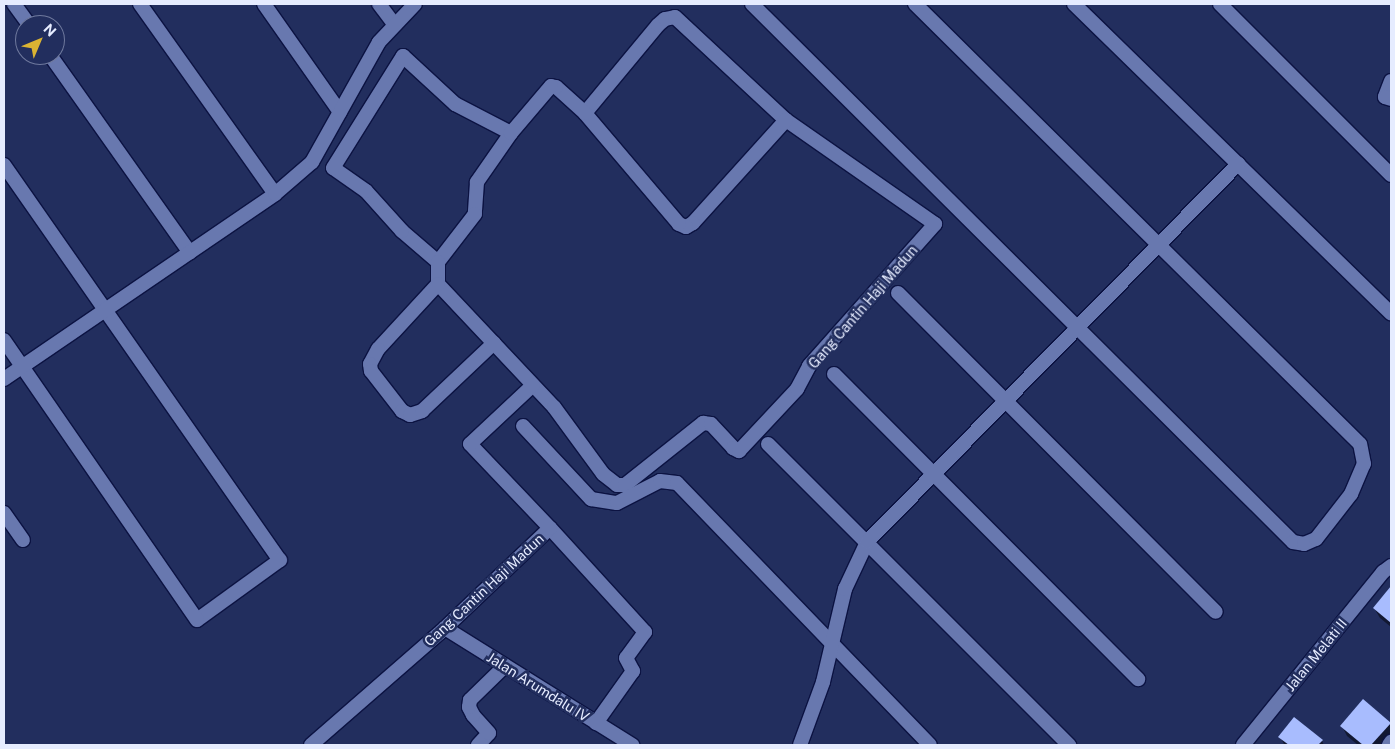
<!DOCTYPE html>
<html>
<head>
<meta charset="utf-8">
<style>
	body { margin:0 }
	#map { position:relative; width:1395px; height:749px; overflow:hidden; background:#222e5e; font-family:"Public Sans",sans-serif }
	div>[style] { position:absolute }
	.shadow>* { inset:0; background:#0007 }
	.building>* { inset:0; background:#a8bcfe }
	.roads { filter:drop-shadow(1px 0 #0c1342) drop-shadow(-1px 0 #0c1342) drop-shadow(0 1px #0c1342) drop-shadow(0 -1px #0c1342) }
	.minor>* { height:14px; margin:-7px; padding:0 7px; transform-origin:7px; border-radius:7px; background:#6878af }
	span { translate:-50% -50%; white-space:nowrap; text-align:center; line-height:1.15; -webkit-text-stroke:5px #222e5e; paint-order:stroke }
	.street-label { font-size:14px; color:#e6ecff }
	.frame { position:absolute; inset:0; border:5px solid #e6ecff; pointer-events:none }
	.north { position:absolute; left:15px; top:15px; width:50px; height:50px; box-sizing:border-box; background:#222e5e; border:1px solid #707a9e; border-radius:50%; rotate:45deg; font-size:14px; font-weight:700; line-height:20px; text-align:center; color:#e6ecff }
	.north::after { content:''; display:block; margin:auto; width:18px; height:22px; background:#dab333; clip-path:polygon(50% 0,100% 100%,50% 72%,0 100%) }
</style>
</head>
<body>
<div id="map">
	<div class="shadow">
		<i style="clip-path:polygon(1391px 588px,1391px 627px,1380px 618px,1374px 608px)"></i>
		<i style="clip-path:polygon(1390px 724px,1391px 738px,1385px 745px,1358px 745px,1347px 736px,1342px 726px)"></i>
		<i style="clip-path:polygon(1280px 737px,1322px 741px,1324px 745px,1282px 745px,1284px 744px)"></i>
	</div>
	<div class="building">
		<i style="clip-path:polygon(1391px 586px,1391px 623px,1373px 608px)"></i>
		<i style="clip-path:polygon(1363px 699px,1391px 723px,1371px 745px,1363px 745px,1340px 726px)"></i>
		<i style="clip-path:polygon(1294px 717px,1323px 740px,1318px 745px,1289px 745px,1278px 737px)"></i>
	</div>
	<div class="roads">
		<div class="minor">
			<i style="left:14px;top:4px;width:26px;rotate:54deg"></i>
			<i style="left:140px;top:4px;width:233px;rotate:54.6deg"></i>
			<i style="left:264px;top:4px;width:132px;rotate:54.9deg"></i>
			<i style="left:379px;top:4px;width:26px;rotate:53deg"></i>
			<i style="left:752px;top:4px;width:763px;rotate:44.84deg"></i>
			<i style="left:1293px;top:542px;width:11px;rotate:10deg"></i>
			<i style="left:1304px;top:544px;width:13px;rotate:-23deg"></i>
			<i style="left:1316px;top:539px;width:57px;rotate:-52.1deg"></i>
			<i style="left:1351px;top:494px;width:33px;rotate:-67deg"></i>
			<i style="left:1364px;top:464px;width:20px;rotate:-101deg"></i>
			<i style="left:1360px;top:444px;width:626px;rotate:-135.32deg"></i>
			<i style="left:1074px;top:4px;width:443px;rotate:44.3deg"></i>
			<i style="left:1220px;top:4px;width:242px;rotate:45deg"></i>
			<i style="left:50px;top:55px;width:242px;rotate:54.7deg"></i>
			<i style="left:1391px;top:81px;width:17px;rotate:111deg"></i>
			<i style="left:1385px;top:97px;width:6px;rotate:18deg"></i>
			<i style="left:585px;top:113px;width:114px;rotate:-50.3deg"></i>
			<i style="left:658px;top:25px;width:9px;rotate:-41deg"></i>
			<i style="left:665px;top:19px;width:10px;rotate:-11deg"></i>
			<i style="left:675px;top:17px;width:151px;rotate:42.9deg"></i>
			<i style="left:4px;top:165px;width:482px;rotate:55.1deg"></i>
			<i style="left:280px;top:560px;width:102px;rotate:144.1deg"></i>
			<i style="left:197px;top:620px;width:340px;rotate:-124.6deg"></i>
			<i style="left:438px;top:262px;width:48px;rotate:-139.3deg"></i>
			<i style="left:402px;top:231px;width:54px;rotate:-132deg"></i>
			<i style="left:366px;top:191px;width:40px;rotate:-145.1deg"></i>
			<i style="left:333px;top:168px;width:132px;rotate:-58deg"></i>
			<i style="left:403px;top:56px;width:71px;rotate:42.7deg"></i>
			<i style="left:455px;top:104px;width:63px;rotate:27.4deg"></i>
			<i style="left:511px;top:133px;width:60px;rotate:124.8deg"></i>
			<i style="left:477px;top:182px;width:32px;rotate:94deg"></i>
			<i style="left:475px;top:214px;width:61px;rotate:127.6deg"></i>
			<i style="left:438px;top:262px;width:22px;rotate:90deg"></i>
			<i style="left:438px;top:284px;width:169px;rotate:46.7deg"></i>
			<i style="left:554px;top:407px;width:83px;rotate:53.8deg"></i>
			<i style="left:603px;top:474px;width:18px;rotate:38deg"></i>
			<i style="left:617px;top:485px;width:8px"></i>
			<i style="left:625px;top:485px;width:100px;rotate:-38.5deg"></i>
			<i style="left:703px;top:423px;width:8px;rotate:7deg"></i>
			<i style="left:711px;top:424px;width:33px;rotate:47deg"></i>
			<i style="left:733px;top:448px;width:7px;rotate:27deg"></i>
			<i style="left:739px;top:451px;width:85px;rotate:-46.9deg"></i>
			<i style="left:797px;top:389px;width:26px;rotate:-62deg"></i>
			<i style="left:809px;top:366px;width:190px;rotate:-48.4deg"></i>
			<i style="left:935px;top:224px;width:182px;rotate:-145.1deg"></i>
			<i style="left:786px;top:120px;width:139px;rotate:132.1deg"></i>
			<i style="left:693px;top:223px;width:8px;rotate:150deg"></i>
			<i style="left:686px;top:227px;width:8px;rotate:-157deg"></i>
			<i style="left:679px;top:224px;width:145px;rotate:-130.3deg"></i>
			<i style="left:585px;top:113px;width:39px;rotate:-138deg"></i>
			<i style="left:556px;top:87px;width:5px;rotate:-169deg"></i>
			<i style="left:551px;top:86px;width:62px;rotate:130.4deg"></i>
			<i style="left:438px;top:284px;width:88px;rotate:132.7deg"></i>
			<i style="left:378px;top:349px;width:17px;rotate:118deg"></i>
			<i style="left:370px;top:364px;width:7px;rotate:82deg"></i>
			<i style="left:371px;top:371px;width:51px;rotate:52.2deg"></i>
			<i style="left:402px;top:411px;width:9px;rotate:27deg"></i>
			<i style="left:410px;top:415px;width:13px;rotate:-18deg"></i>
			<i style="left:422px;top:411px;width:99px;rotate:-43.4deg"></i>
			<i style="left:898px;top:293px;width:450px;rotate:45.1deg"></i>
			<i style="left:834px;top:374px;width:431px;rotate:45.1deg"></i>
			<i style="left:4px;top:379px;width:328px;rotate:-34.3deg"></i>
			<i style="left:275px;top:194px;width:49px;rotate:-40.9deg"></i>
			<i style="left:312px;top:162px;width:137px;rotate:-60.8deg"></i>
			<i style="left:379px;top:42px;width:52px;rotate:-46.5deg"></i>
			<i style="left:523px;top:426px;width:100px;rotate:47deg"></i>
			<i style="left:591px;top:499px;width:26px;rotate:9deg"></i>
			<i style="left:617px;top:503px;width:48px;rotate:-27.1deg"></i>
			<i style="left:660px;top:481px;width:17px;rotate:7deg"></i>
			<i style="left:677px;top:483px;width:364px;rotate:46deg"></i>
			<i style="left:768px;top:444px;width:426px;rotate:45deg"></i>
			<i style="left:4px;top:513px;width:33px;rotate:55deg"></i>
			<i style="left:550px;top:528px;width:141px;rotate:47.6deg"></i>
			<i style="left:645px;top:632px;width:32px;rotate:126deg"></i>
			<i style="left:626px;top:658px;width:15px;rotate:62deg"></i>
			<i style="left:633px;top:671px;width:64px;rotate:125.4deg"></i>
			<i style="left:445px;top:628px;width:221px;rotate:32deg"></i>
			<i style="left:311px;top:745px;width:178px;rotate:-41.1deg"></i>
			<i style="left:445px;top:628px;width:145px;rotate:-43.6deg"></i>
			<i style="left:550px;top:528px;width:116px;rotate:-133.6deg"></i>
			<i style="left:470px;top:444px;width:86px;rotate:-43.1deg"></i>
			<i style="left:478px;top:745px;width:16px;rotate:-47deg"></i>
			<i style="left:489px;top:733px;width:24px;rotate:-132deg"></i>
			<i style="left:473px;top:715px;width:9px;rotate:-117deg"></i>
			<i style="left:469px;top:707px;width:7px;rotate:-82deg"></i>
			<i style="left:470px;top:700px;width:49px;rotate:-44.2deg"></i>
			<i style="left:800px;top:745px;width:67px;rotate:-69.9deg"></i>
			<i style="left:823px;top:682px;width:96px;rotate:-76.7deg"></i>
			<i style="left:845px;top:589px;width:52px;rotate:-64.9deg"></i>
			<i style="left:867px;top:542px;width:530px;rotate:-45.54deg"></i>
			<i style="left:1243px;top:745px;width:223px;rotate:-51deg"></i>
			<i style="left:1383px;top:572px;width:10px;rotate:-37deg"></i>
			<i style="left:1389px;top:745px;width:4px;rotate:-56deg"></i>
		</div>
	</div>
	<div class="street-label">
		<span style="left:863px;top:307px;rotate:-49deg">Gang Cantin Haji Madun</span>
		<span style="left:484px;top:590px;rotate:-43deg">Gang Cantin Haji Madun</span>
		<span style="left:1316px;top:655px;rotate:-51deg">Jalan Melati II</span>
		<span style="left:538px;top:687px;rotate:32deg">Jalan Arumdalu IV</span>
	</div>
	<div class="frame"></div>
	<div class="north">N</div>
</div>
</body>
</html>
